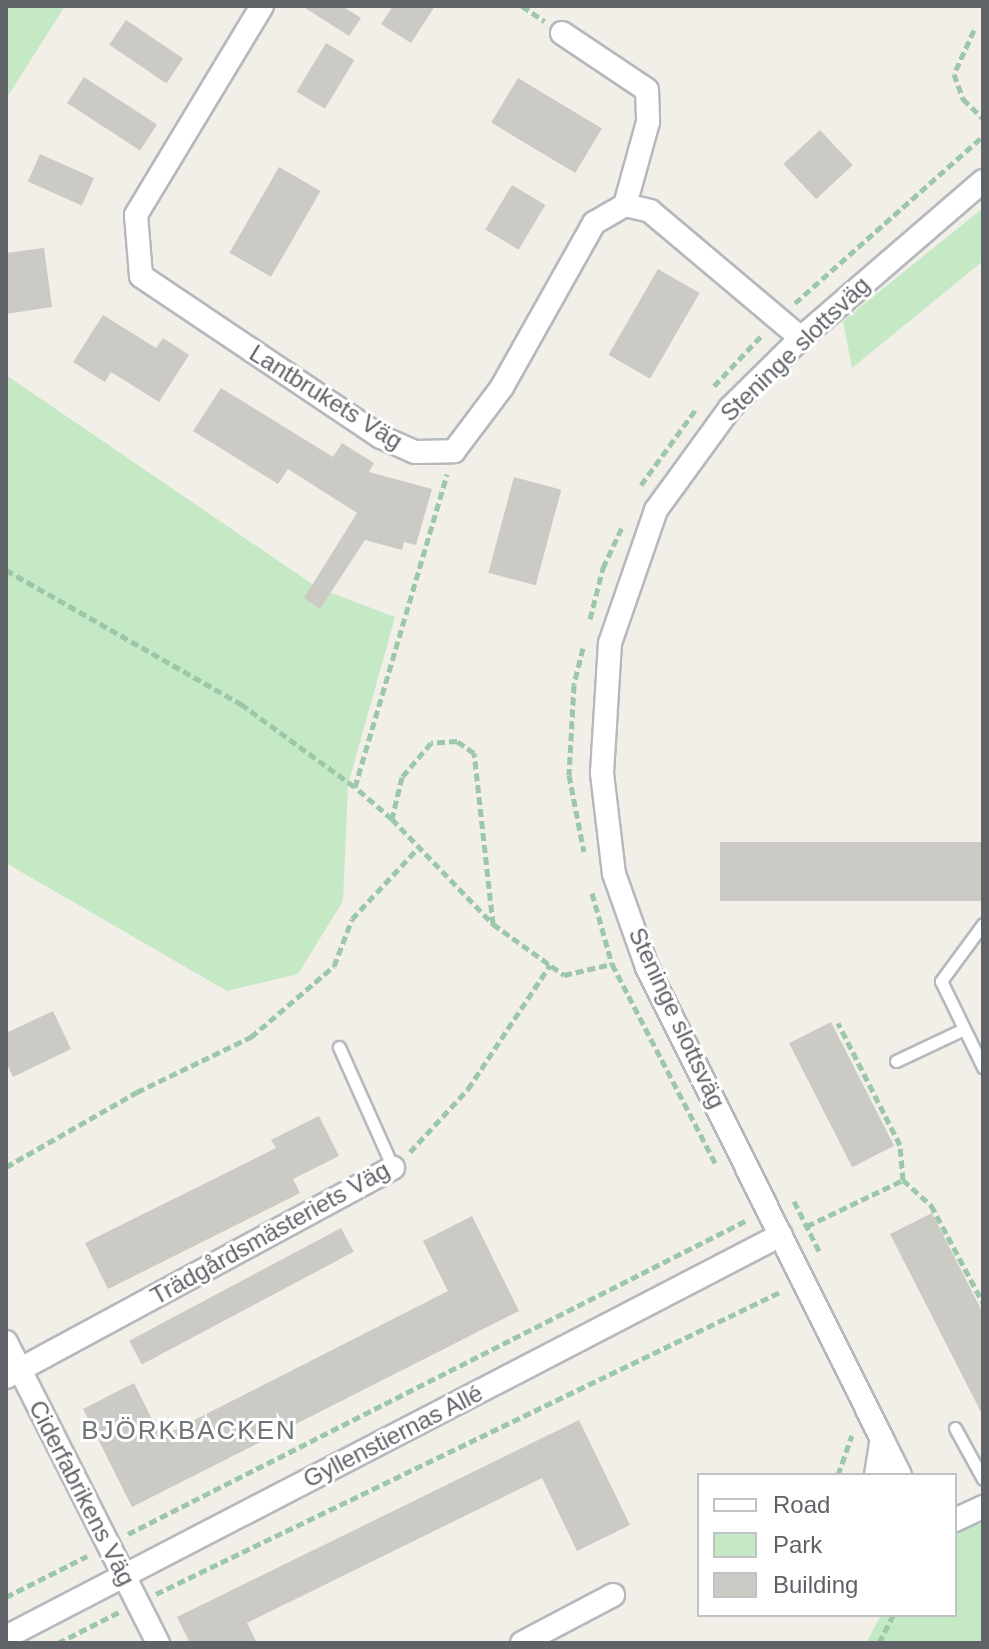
<!DOCTYPE html>
<html>
<head>
<meta charset="utf-8">
<style>
	body { margin:0 }
	#map { position:relative; width:989px; height:1649px; overflow:hidden; background:#f1efe8; font-family:Helvetica,sans-serif }
	div>[style] { position:absolute }
	.green>* { inset:0; background:#c5e8c5 }
	.building>* { inset:0; background:#cccac5; transform-origin:0 0 }
	.path>* { height:5px; margin-top:-2.5px; transform-origin:0; background:repeating-linear-gradient(90deg,#9cc7a9 0 8px,transparent 0 12px) }
	.roads { filter:drop-shadow(2px 0 #b5b8bc) drop-shadow(-2px 0 #b5b8bc) drop-shadow(0 2px #b5b8bc) drop-shadow(0 -2px #b5b8bc) }
	.lane>* { height:11px; margin:-5.5px; padding:0 5.5px; transform-origin:5.5px; border-radius:5.5px; background:#fff }
	.street>* { height:22px; margin:-11px; padding:0 11px; transform-origin:11px; border-radius:11px; background:#fff }
	span { translate:-50% -50%; white-space:nowrap; text-align:center; line-height:1.15; -webkit-text-stroke:6px #fff; paint-order:stroke }
	.street-label { font-size:24px; color:#5f6368 }
	.neighbourhood-label { font-size:26px; color:#70757a; letter-spacing:2px }
	.frame { position:absolute; inset:0; border:8px solid #5f6368; pointer-events:none }
	.legend { position:absolute; left:697px; top:1473px; width:260px; height:144px; box-sizing:border-box; background:#fff; border:2px solid #bfc1c3; margin:0; padding:10px 14px; list-style:none; font-size:24px; color:#5f6368 }
	.legend li { display:flex; align-items:center; gap:16px; height:40px }
	.legend b { width:40px; border:2px solid #bfc1c3 }
</style>
</head>
<body>
<div id="map">
	<div class="green">
		<i style="clip-path:polygon(6px 6px,65px 6px,6px 99px)"></i>
		<i style="clip-path:polygon(983px 208px,983px 261px,852px 368px,843px 321px)"></i>
		<i style="clip-path:polygon(6px 375px,318px 588px,395px 617px,348px 785px,343px 901px,298px 974px,227px 991px,6px 863px)"></i>
		<i style="clip-path:polygon(983px 1524px,983px 1643px,866px 1643px,881px 1615px,955px 1615px,955px 1527px)"></i>
	</div>
	<div class="building">
		<i style="clip-path:polygon(302px 6px,342px 6px,361px 18px,349px 36px)"></i>
		<i style="clip-path:polygon(393px 6px,435px 6px,411px 43px,381px 24px)"></i>
		<i style="left:126px;top:20px;width:69px;height:30px;rotate:34deg"></i>
		<i style="left:326px;top:43px;width:33px;height:57px;rotate:31deg"></i>
		<i style="left:84px;top:77px;width:87px;height:31px;rotate:33deg"></i>
		<i style="left:518px;top:78px;width:98px;height:52px;rotate:31deg"></i>
		<i style="left:820px;top:130px;width:48px;height:50px;rotate:47deg"></i>
		<i style="left:40px;top:154px;width:59px;height:30px;rotate:24deg"></i>
		<i style="left:279px;top:167px;width:48px;height:99px;rotate:30deg"></i>
		<i style="left:512px;top:185px;width:39px;height:52px;rotate:31deg"></i>
		<i style="clip-path:polygon(44px 248px,52px 307px,6px 314px,6px 253px)"></i>
		<i style="left:658px;top:269px;width:48px;height:99px;rotate:30deg"></i>
		<i style="clip-path:polygon(103px 315px,156px 348px,163px 338px,189px 355px,159px 402px,111px 372px,105px 382px,73px 362px)"></i>
		<i style="clip-path:polygon(221px 388px,333px 457px,342px 443px,374px 463px,369px 472px,432px 489px,416px 545px,404px 542px,402px 550px,365px 540px,320px 609px,304px 598px,357px 513px,288px 469px,278px 484px,193px 431px)"></i>
		<i style="left:514px;top:477px;width:49px;height:99px;rotate:15deg"></i>
		<i style="left:983px;top:842px;width:59px;height:263px;rotate:90deg"></i>
		<i style="clip-path:polygon(53px 1011px,71px 1049px,13px 1077px,6px 1062px,6px 1033px)"></i>
		<i style="left:831px;top:1022px;width:139px;height:47px;rotate:63deg"></i>
		<i style="clip-path:polygon(319px 1116px,339px 1156px,293px 1179px,300px 1193px,108px 1289px,85px 1243px,276px 1148px,271px 1140px)"></i>
		<i style="clip-path:polygon(932px 1213px,983px 1313px,983px 1416px,890px 1234px)"></i>
		<i style="clip-path:polygon(472px 1216px,519px 1311px,132px 1507px,83px 1409px,134px 1383px,161px 1437px,448px 1291px,423px 1241px)"></i>
		<i style="left:341px;top:1228px;width:27px;height:240px;rotate:62deg"></i>
		<i style="clip-path:polygon(579px 1420px,630px 1525px,577px 1551px,542px 1478px,247px 1623px,257px 1643px,190px 1643px,177px 1617px)"></i>
	</div>
	<div class="path">
		<i style="left:522px;top:6px;width:27px;rotate:34deg"></i>
		<i style="left:974px;top:30px;width:48px;rotate:114.4deg"></i>
		<i style="left:954px;top:74px;width:27px;rotate:70deg"></i>
		<i style="left:963px;top:99px;width:28px;rotate:44deg"></i>
		<i style="left:795px;top:303px;width:251px;rotate:-41.6deg"></i>
		<i style="left:714px;top:386px;width:70px;rotate:-46.7deg"></i>
		<i style="left:641px;top:485px;width:94px;rotate:-54.1deg"></i>
		<i style="left:6px;top:570px;width:271px;rotate:29.7deg"></i>
		<i style="left:241px;top:704px;width:141px;rotate:36.1deg"></i>
		<i style="left:590px;top:619px;width:53px;rotate:-75.7deg"></i>
		<i style="left:603px;top:568px;width:45px;rotate:-65.1deg"></i>
		<i style="left:583px;top:648px;width:38px;rotate:104deg"></i>
		<i style="left:574px;top:685px;width:90px;rotate:93.2deg"></i>
		<i style="left:569px;top:775px;width:78px;rotate:79deg"></i>
		<i style="left:392px;top:819px;width:49px;rotate:-139.1deg"></i>
		<i style="left:355px;top:787px;width:326px;rotate:-73.6deg"></i>
		<i style="left:592px;top:893px;width:74px;rotate:74.3deg"></i>
		<i style="left:612px;top:964px;width:224px;rotate:62.6deg"></i>
		<i style="left:493px;top:924px;width:172px;rotate:-96.3deg"></i>
		<i style="left:474px;top:753px;width:21px;rotate:-145deg"></i>
		<i style="left:457px;top:741px;width:26px;rotate:176deg"></i>
		<i style="left:431px;top:743px;width:45px;rotate:130.5deg"></i>
		<i style="left:402px;top:777px;width:43px;rotate:103.4deg"></i>
		<i style="left:392px;top:819px;width:146px;rotate:46.1deg"></i>
		<i style="left:493px;top:924px;width:87px;rotate:35.7deg"></i>
		<i style="left:564px;top:975px;width:49px;rotate:-12.9deg"></i>
		<i style="left:410px;top:1152px;width:86px;rotate:-47.4deg"></i>
		<i style="left:468px;top:1089px;width:149px;rotate:-56.5deg"></i>
		<i style="left:6px;top:1167px;width:151px;rotate:-29.8deg"></i>
		<i style="left:137px;top:1092px;width:127px;rotate:-25.8deg"></i>
		<i style="left:251px;top:1037px;width:109px;rotate:-40.5deg"></i>
		<i style="left:334px;top:966px;width:50px;rotate:-69deg"></i>
		<i style="left:352px;top:919px;width:96px;rotate:-47.1deg"></i>
		<i style="left:903px;top:1180px;width:38px;rotate:42deg"></i>
		<i style="left:931px;top:1205px;width:111px;rotate:62deg"></i>
		<i style="left:794px;top:1201px;width:58px;rotate:63.4deg"></i>
		<i style="left:807px;top:1226px;width:106px;rotate:-25.6deg"></i>
		<i style="left:903px;top:1180px;width:35px;rotate:-95deg"></i>
		<i style="left:900px;top:1145px;width:137px;rotate:-116.9deg"></i>
		<i style="left:838px;top:1475px;width:42px;rotate:-70.7deg"></i>
		<i style="left:128px;top:1534px;width:692px;rotate:-26.9deg"></i>
		<i style="left:156px;top:1594px;width:695px;rotate:-25.83deg"></i>
		<i style="left:6px;top:1597px;width:91px;rotate:-26.8deg"></i>
		<i style="left:58px;top:1643px;width:68px;rotate:-26.9deg"></i>
		<i style="left:879px;top:1643px;width:31px;rotate:-63deg"></i>
	</div>
	<div class="roads">
		<div class="lane">
			<i style="left:983px;top:924px;width:71px;rotate:126.4deg"></i>
			<i style="left:941px;top:981px;width:96px;rotate:64deg"></i>
			<i style="left:339px;top:1047px;width:133px;rotate:65.9deg"></i>
			<i style="left:896px;top:1061px;width:75px;rotate:-25.2deg"></i>
			<i style="left:955px;top:1428px;width:58px;rotate:61.2deg"></i>
		</div>
		<div class="street">
			<i style="left:262px;top:6px;width:244px;rotate:121.1deg"></i>
			<i style="left:136px;top:215px;width:61px;rotate:85.3deg"></i>
			<i style="left:141px;top:276px;width:289px;rotate:33.9deg"></i>
			<i style="left:381px;top:437px;width:37px;rotate:24deg"></i>
			<i style="left:415px;top:452px;width:39px;rotate:-1deg"></i>
			<i style="left:454px;top:451px;width:80px;rotate:-53.1deg"></i>
			<i style="left:502px;top:387px;width:188px;rotate:-60.7deg"></i>
			<i style="left:594px;top:223px;width:36px;rotate:-30deg"></i>
			<i style="left:625px;top:205px;width:26px;rotate:13deg"></i>
			<i style="left:650px;top:211px;width:197px;rotate:40.1deg"></i>
			<i style="left:562px;top:33px;width:102px;rotate:33.8deg"></i>
			<i style="left:647px;top:90px;width:32px;rotate:88deg"></i>
			<i style="left:648px;top:122px;width:86px;rotate:105.5deg"></i>
			<i style="left:6px;top:1342px;width:337px;rotate:63.2deg"></i>
			<i style="left:6px;top:1377px;width:440px;rotate:-28.4deg"></i>
			<i style="left:882px;top:1439px;width:40px;rotate:63.4deg"></i>
			<i style="left:876px;top:1475px;width:36px;rotate:-81deg"></i>
			<i style="left:882px;top:1439px;width:527px;rotate:-116.47deg"></i>
			<i style="left:647px;top:967px;width:99px;rotate:-109.5deg"></i>
			<i style="left:614px;top:874px;width:102px;rotate:-96.8deg"></i>
			<i style="left:602px;top:773px;width:130px;rotate:-86.5deg"></i>
			<i style="left:610px;top:643px;width:141px;rotate:-70.9deg"></i>
			<i style="left:656px;top:510px;width:126px;rotate:-54deg"></i>
			<i style="left:730px;top:408px;width:100px;rotate:-44.6deg"></i>
			<i style="left:801px;top:338px;width:240px;rotate:-40.8deg"></i>
			<i style="left:955px;top:1520px;width:31px;rotate:-25deg"></i>
			<i style="left:6px;top:1637px;width:873px;rotate:-27.42deg"></i>
			<i style="left:522px;top:1643px;width:103px;rotate:-27.8deg"></i>
		</div>
	</div>
	<div class="street-label">
		<span style="left:795px;top:349px;rotate:-44deg">Steninge slottsväg</span>
		<span style="left:326px;top:397px;rotate:32deg">Lantbrukets Väg</span>
		<span style="left:677px;top:1018px;rotate:65deg">Steninge slottsväg</span>
		<span style="left:270px;top:1233px;rotate:-29deg">Trädgårdsmästeriets Väg</span>
		<span style="left:393px;top:1436px;rotate:-27deg">Gyllenstiernas Allé</span>
		<span style="left:82px;top:1493px;rotate:63deg">Ciderfabrikens Väg</span>
	</div>
	<div class="neighbourhood-label">
		<span style="left:189px;top:1431px">BJÖRKBACKEN</span>
	</div>
	<div class="frame"></div>
	<ul class="legend">
	<li><b style="height:10px;background:#fff"></b>Road</li>
	<li><b style="height:22px;background:#c5e8c5"></b>Park</li>
	<li><b style="height:22px;background:#cccac5"></b>Building</li>
	</ul>
</div>
</body>
</html>
